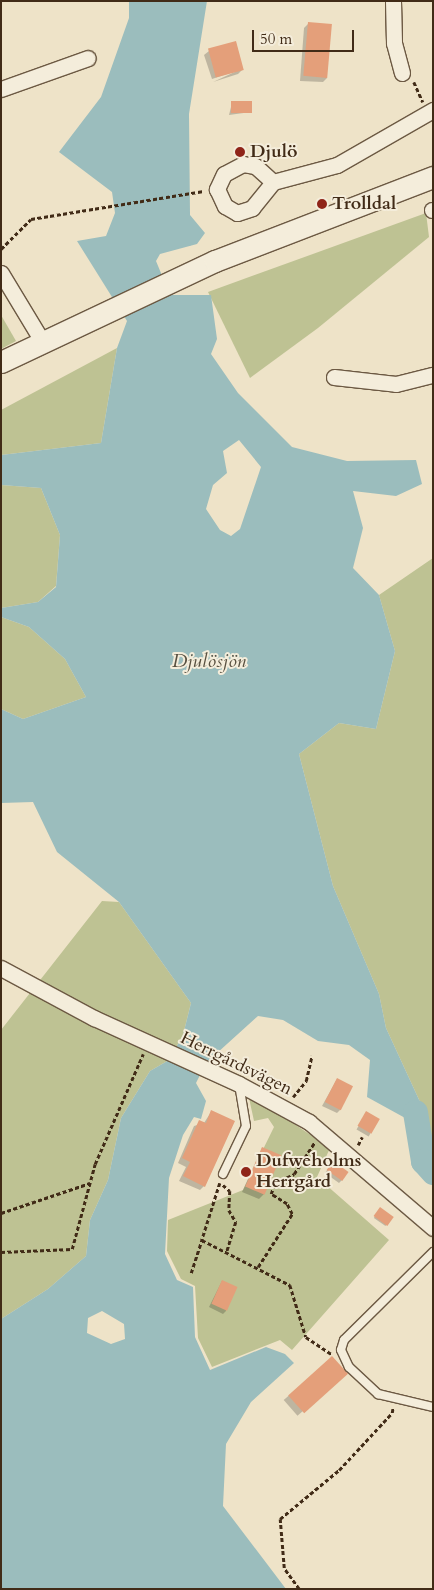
<!DOCTYPE html>
<html>
<head>
<meta charset="utf-8">
<style>
	body { margin:0 }
	#map { position:relative; width:434px; height:1590px; overflow:hidden; background:#eee3c8; font-family:Cardo,serif }
	div>[style] { position:absolute }
	.green>* { inset:0; background:#bec293 }
	.water>* { inset:0; background:#9bbdbd }
	.shadow>* { inset:0; background:#0003; transform-origin:0 0 }
	.river>* { height:25px; margin:-12.5px; padding:0 12.5px; transform-origin:12.5px; border-radius:12.5px; background:#9bbdbd }
	.building>* { inset:0; background:#e49f7a; transform-origin:0 0 }
	.path>* { height:2.5px; margin-top:-1.25px; transform-origin:0; background:repeating-linear-gradient(90deg,#412b17 0 4px,transparent 0 6.5px) }
	.roads { filter:drop-shadow(1px 0 #6c5943) drop-shadow(-1px 0 #6c5943) drop-shadow(0 1px #6c5943) drop-shadow(0 -1px #6c5943) }
	.service>* { height:8px; margin:-4px; padding:0 4px; transform-origin:4px; border-radius:4px; background:#f4eddb }
	.minor>* { height:15px; margin:-7.5px; padding:0 7.5px; transform-origin:7.5px; border-radius:7.5px; background:#f4eddb }
	.secondary>* { height:21px; margin:-10.5px; padding:0 10.5px; transform-origin:10.5px; border-radius:10.5px; background:#f4eddb }
	.dots>* { width:14px; height:14px; translate:-50% -50%; box-sizing:border-box; border:2px solid #f4eddb; border-radius:50% }
	span { translate:-50% -50%; white-space:nowrap; text-align:center; line-height:1.15; -webkit-text-stroke:4px #f4eddb; paint-order:stroke }
	.poi-label { font-size:18px; color:#412b17; font-weight:700 }
	.left { translate:0 -50%; text-align:left }
	.street-label { font-size:18px; color:#412b17 }
	.water-label { font-size:19px; color:#585040; font-style:italic }
	.frame { position:absolute; inset:0; border:2px solid #412b17; pointer-events:none }
	.scale { position:absolute; left:252px; top:30px; width:102px; height:22px; box-sizing:border-box; border:2px solid #412b17; border-top:0; padding-left:6px; font-size:15px; line-height:18px; white-space:nowrap; color:#412b17; -webkit-text-stroke:4px #f4eddb; paint-order:stroke }
</style>
</head>
<body>
<div id="map">
	<div class="green">
		<i style="clip-path:polygon(426px 213px,429px 237px,318px 328px,250px 378px,208px 292px)"></i>
		<i style="clip-path:polygon(1px 315px,16px 341px,1px 349px)"></i>
		<i style="clip-path:polygon(117px 348px,101px 443px,1px 455px,1px 410px)"></i>
		<i style="clip-path:polygon(1px 485px,41px 488px,60px 535px,56px 586px,38px 602px,1px 608px)"></i>
		<i style="clip-path:polygon(433px 558px,433px 1145px,421px 1104px,386px 1028px,379px 994px,333px 886px,299px 754px,339px 723px,376px 729px,395px 651px,379px 595px)"></i>
		<i style="clip-path:polygon(1px 617px,29px 627px,65px 659px,86px 697px,23px 719px,1px 709px)"></i>
		<i style="clip-path:polygon(102px 901px,119px 902px,191px 1003px,183px 1035px,169px 1060px,150px 1071px,121px 1118px,108px 1180px,90px 1220px,86px 1256px,48px 1289px,1px 1319px,1px 1030px)"></i>
		<i style="clip-path:polygon(249px 1098px,260px 1101px,330px 1148px,317px 1177px,389px 1240px,292px 1350px,280px 1340px,212px 1367px,198px 1338px,195px 1286px,181px 1279px,167px 1251px,168px 1220px,243px 1190px,274px 1127px,268px 1118px,254px 1121px)"></i>
	</div>
	<div class="water">
		<i style="clip-path:polygon(evenodd,129px 1px,207px 1px,189px 114px,190px 215px,205px 233px,197px 244px,160px 254px,156px 261px,170px 295px,211px 295px,217px 339px,211px 354px,238px 393px,292px 447px,347px 461px,416px 460px,422px 484px,396px 496px,353px 491px,363px 528px,353px 568px,379px 595px,395px 651px,376px 729px,339px 723px,299px 754px,333px 886px,379px 994px,386px 1028px,421px 1104px,407px 1119px,367px 1097px,370px 1060px,349px 1045px,318px 1041px,283px 1020px,258px 1016px,206px 1063px,196px 1083px,206px 1101px,201px 1119px,194px 1117px,183px 1135px,169px 1178px,165px 1254px,177px 1280px,193px 1287px,195px 1337px,210px 1370px,266px 1347px,285px 1354px,294px 1363px,251px 1402px,226px 1444px,223px 1506px,286px 1589px,1px 1589px,1px 1319px,48px 1289px,86px 1256px,90px 1220px,108px 1180px,121px 1118px,150px 1071px,169px 1060px,183px 1035px,191px 1003px,119px 902px,57px 852px,33px 802px,1px 803px,1px 709px,23px 719px,86px 697px,65px 659px,29px 627px,1px 617px,1px 608px,38px 602px,56px 587px,60px 535px,41px 488px,1px 485px,1px 455px,101px 443px,117px 348px,127px 321px,77px 241px,106px 236px,115px 213px,112px 192px,59px 152px,101px 97px,129px 18px,129px 1px,239px 440px,261px 467px,240px 529px,231px 536px,220px 530px,206px 509px,213px 485px,227px 473px,223px 451px,239px 440px,129px 1px,102px 1311px,124px 1324px,125px 1339px,111px 1344px,87px 1333px,88px 1318px,102px 1311px)"></i>
	</div>
	<div class="shadow">
		<i style="clip-path:polygon(308px 24px,327px 78px,323px 82px,300px 81px,304px 28px)"></i>
		<i style="clip-path:polygon(209px 51px,243px 69px,238px 74px,213px 82px,239px 70px,212px 79px,204px 55px)"></i>
		<i style="clip-path:polygon(232px 103px,251px 112px,229px 115px)"></i>
		<i style="clip-path:polygon(337px 1079px,340px 1110px,337px 1113px,322px 1106px)"></i>
		<i style="clip-path:polygon(211px 1112px,204px 1186px,200px 1190px,179px 1181px,186px 1167px,178px 1163px,194px 1126px,204px 1123px)"></i>
		<i style="left:366px;top:1113px;width:14px;height:19px;rotate:30deg"></i>
		<i style="clip-path:polygon(262px 1148px,264px 1194px,259px 1199px,242px 1192px)"></i>
		<i style="clip-path:polygon(330px 1166px,342px 1180px,339px 1183px,325px 1173px)"></i>
		<i style="left:380px;top:1209px;width:14px;height:11px;rotate:34deg"></i>
		<i style="clip-path:polygon(222px 1281px,226px 1311px,223px 1314px,209px 1307px)"></i>
		<i style="left:332px;top:1358px;width:21px;height:64px;rotate:49deg"></i>
	</div>
	<div class="river">
		<i style="left:415px;top:1112px;width:50px;rotate:80.7deg"></i>
		<i style="left:423px;top:1161px;width:15px;rotate:48deg"></i>
	</div>
	<div class="building">
		<i style="left:308px;top:22px;width:24px;height:54px;rotate:5deg"></i>
		<i style="left:236px;top:41px;width:30px;height:29px;rotate:75deg"></i>
		<i style="left:231px;top:101px;width:21px;height:12px"></i>
		<i style="left:337px;top:1078px;width:18px;height:27px;rotate:27deg"></i>
		<i style="clip-path:polygon(211px 1110px,235px 1121px,205px 1187px,183px 1176px,190px 1162px,182px 1158px,199px 1120px,206px 1123px)"></i>
		<i style="left:366px;top:1111px;width:16px;height:17px;rotate:30deg"></i>
		<i style="left:262px;top:1147px;width:21px;height:43px;rotate:23deg"></i>
		<i style="left:333px;top:1161px;width:19px;height:11px;rotate:35deg"></i>
		<i style="left:380px;top:1207px;width:17px;height:11px;rotate:36deg"></i>
		<i style="left:222px;top:1280px;width:17px;height:26px;rotate:24deg"></i>
		<i style="left:332px;top:1356px;width:24px;height:59px;rotate:48deg"></i>
	</div>
	<div class="path">
		<i style="left:414px;top:82px;width:22px;rotate:66deg"></i>
		<i style="left:1px;top:249px;width:42px;rotate:-45deg"></i>
		<i style="left:31px;top:219px;width:175px;rotate:-9.2deg"></i>
		<i style="left:293px;top:1097px;width:21px;rotate:-51deg"></i>
		<i style="left:306px;top:1081px;width:26px;rotate:-77deg"></i>
		<i style="left:358px;top:1145px;width:9px;rotate:-63deg"></i>
		<i style="left:220px;top:1183px;width:60px;rotate:107.5deg"></i>
		<i style="left:202px;top:1240px;width:99px;rotate:27.1deg"></i>
		<i style="left:290px;top:1285px;width:54px;rotate:72.9deg"></i>
		<i style="left:306px;top:1337px;width:32px;rotate:34deg"></i>
		<i style="left:223px;top:1185px;width:9px;rotate:41deg"></i>
		<i style="left:230px;top:1191px;width:19px;rotate:93deg"></i>
		<i style="left:229px;top:1210px;width:14px;rotate:60deg"></i>
		<i style="left:236px;top:1222px;width:31px;rotate:107deg"></i>
		<i style="left:1px;top:1213px;width:94px;rotate:-18.6deg"></i>
		<i style="left:1px;top:1252px;width:71px;rotate:-2.4deg"></i>
		<i style="left:72px;top:1249px;width:88px;rotate:-74.9deg"></i>
		<i style="left:95px;top:1164px;width:120px;rotate:-66.4deg"></i>
		<i style="left:258px;top:1267px;width:63px;rotate:-57.3deg"></i>
		<i style="left:292px;top:1214px;width:11px;rotate:-117deg"></i>
		<i style="left:287px;top:1204px;width:19px;rotate:-148deg"></i>
		<i style="left:271px;top:1194px;width:12px;rotate:-70deg"></i>
		<i style="left:275px;top:1183px;width:21px;rotate:-25deg"></i>
		<i style="left:294px;top:1174px;width:37px;rotate:-57deg"></i>
		<i style="left:191px;top:1273px;width:35px;rotate:-72deg"></i>
		<i style="left:299px;top:1589px;width:26px;rotate:-126deg"></i>
		<i style="left:284px;top:1568px;width:49px;rotate:-94.7deg"></i>
		<i style="left:280px;top:1519px;width:77px;rotate:-39.7deg"></i>
		<i style="left:339px;top:1470px;width:78px;rotate:-47.1deg"></i>
		<i style="left:392px;top:1413px;width:6px;rotate:-81deg"></i>
	</div>
	<div class="roads">
		<div class="service">
			<i style="left:223px;top:1174px;width:53px;rotate:-64.4deg"></i>
			<i style="left:246px;top:1126px;width:43px;rotate:-99.5deg"></i>
			<i style="left:433px;top:1252px;width:125px;rotate:135.3deg"></i>
			<i style="left:344px;top:1340px;width:10px;rotate:107deg"></i>
			<i style="left:341px;top:1350px;width:19px;rotate:65deg"></i>
			<i style="left:349px;top:1367px;width:40px;rotate:43deg"></i>
			<i style="left:378px;top:1394px;width:57px;rotate:13.3deg"></i>
		</div>
		<div class="minor">
			<i style="left:393px;top:1px;width:42px;rotate:88.6deg"></i>
			<i style="left:394px;top:43px;width:31px;rotate:75deg"></i>
			<i style="left:1px;top:89px;width:92px;rotate:-19.6deg"></i>
			<i style="left:273px;top:182px;width:24px;rotate:-138deg"></i>
			<i style="left:255px;top:166px;width:12px;rotate:-171deg"></i>
			<i style="left:243px;top:164px;width:21px;rotate:152deg"></i>
			<i style="left:224px;top:174px;width:17px;rotate:115deg"></i>
			<i style="left:217px;top:189px;width:19px;rotate:65deg"></i>
			<i style="left:225px;top:206px;width:14px;rotate:30deg"></i>
			<i style="left:237px;top:213px;width:16px;rotate:-18deg"></i>
			<i style="left:252px;top:208px;width:33px;rotate:-51deg"></i>
			<i style="left:273px;top:182px;width:66px;rotate:-14.9deg"></i>
			<i style="left:337px;top:165px;width:111px;rotate:-29.8deg"></i>
			<i style="left:432px;top:210px;width:1px"></i>
			<i style="left:1px;top:273px;width:79px;rotate:58.9deg"></i>
			<i style="left:334px;top:377px;width:62px;rotate:6.4deg"></i>
			<i style="left:396px;top:384px;width:38px;rotate:-14deg"></i>
			<i style="left:1px;top:968px;width:106px;rotate:28.3deg"></i>
			<i style="left:94px;top:1018px;width:159px;rotate:24.5deg"></i>
			<i style="left:239px;top:1084px;width:80px;rotate:28.5deg"></i>
			<i style="left:309px;top:1122px;width:163px;rotate:40.5deg"></i>
		</div>
		<div class="secondary">
			<i style="left:1px;top:362px;width:237px;rotate:-25.3deg"></i>
			<i style="left:215px;top:261px;width:234px;rotate:-21.1deg"></i>
		</div>
	</div>
	<div class="dots">
		<i style="left:240px;top:152px;background:#8f2418"></i>
		<i style="left:322px;top:204px;background:#8f2418"></i>
		<i style="left:246px;top:1172px;background:#8f2418"></i>
	</div>
	<div class="poi-label">
		<span class="left" style="left:250px;top:152px">Djulö</span>
		<span class="left" style="left:332px;top:204px">Trolldal</span>
		<span class="left" style="left:256px;top:1172px">Dufweholms<br>Herrgård</span>
	</div>
	<div class="street-label">
		<span style="left:236px;top:1064px;rotate:26deg">Herrgårdsvägen</span>
	</div>
	<div class="water-label">
		<span style="left:209px;top:662px">Djulösjön</span>
	</div>
	<div class="frame"></div>
	<div class="scale">50 m</div>
</div>
</body>
</html>
